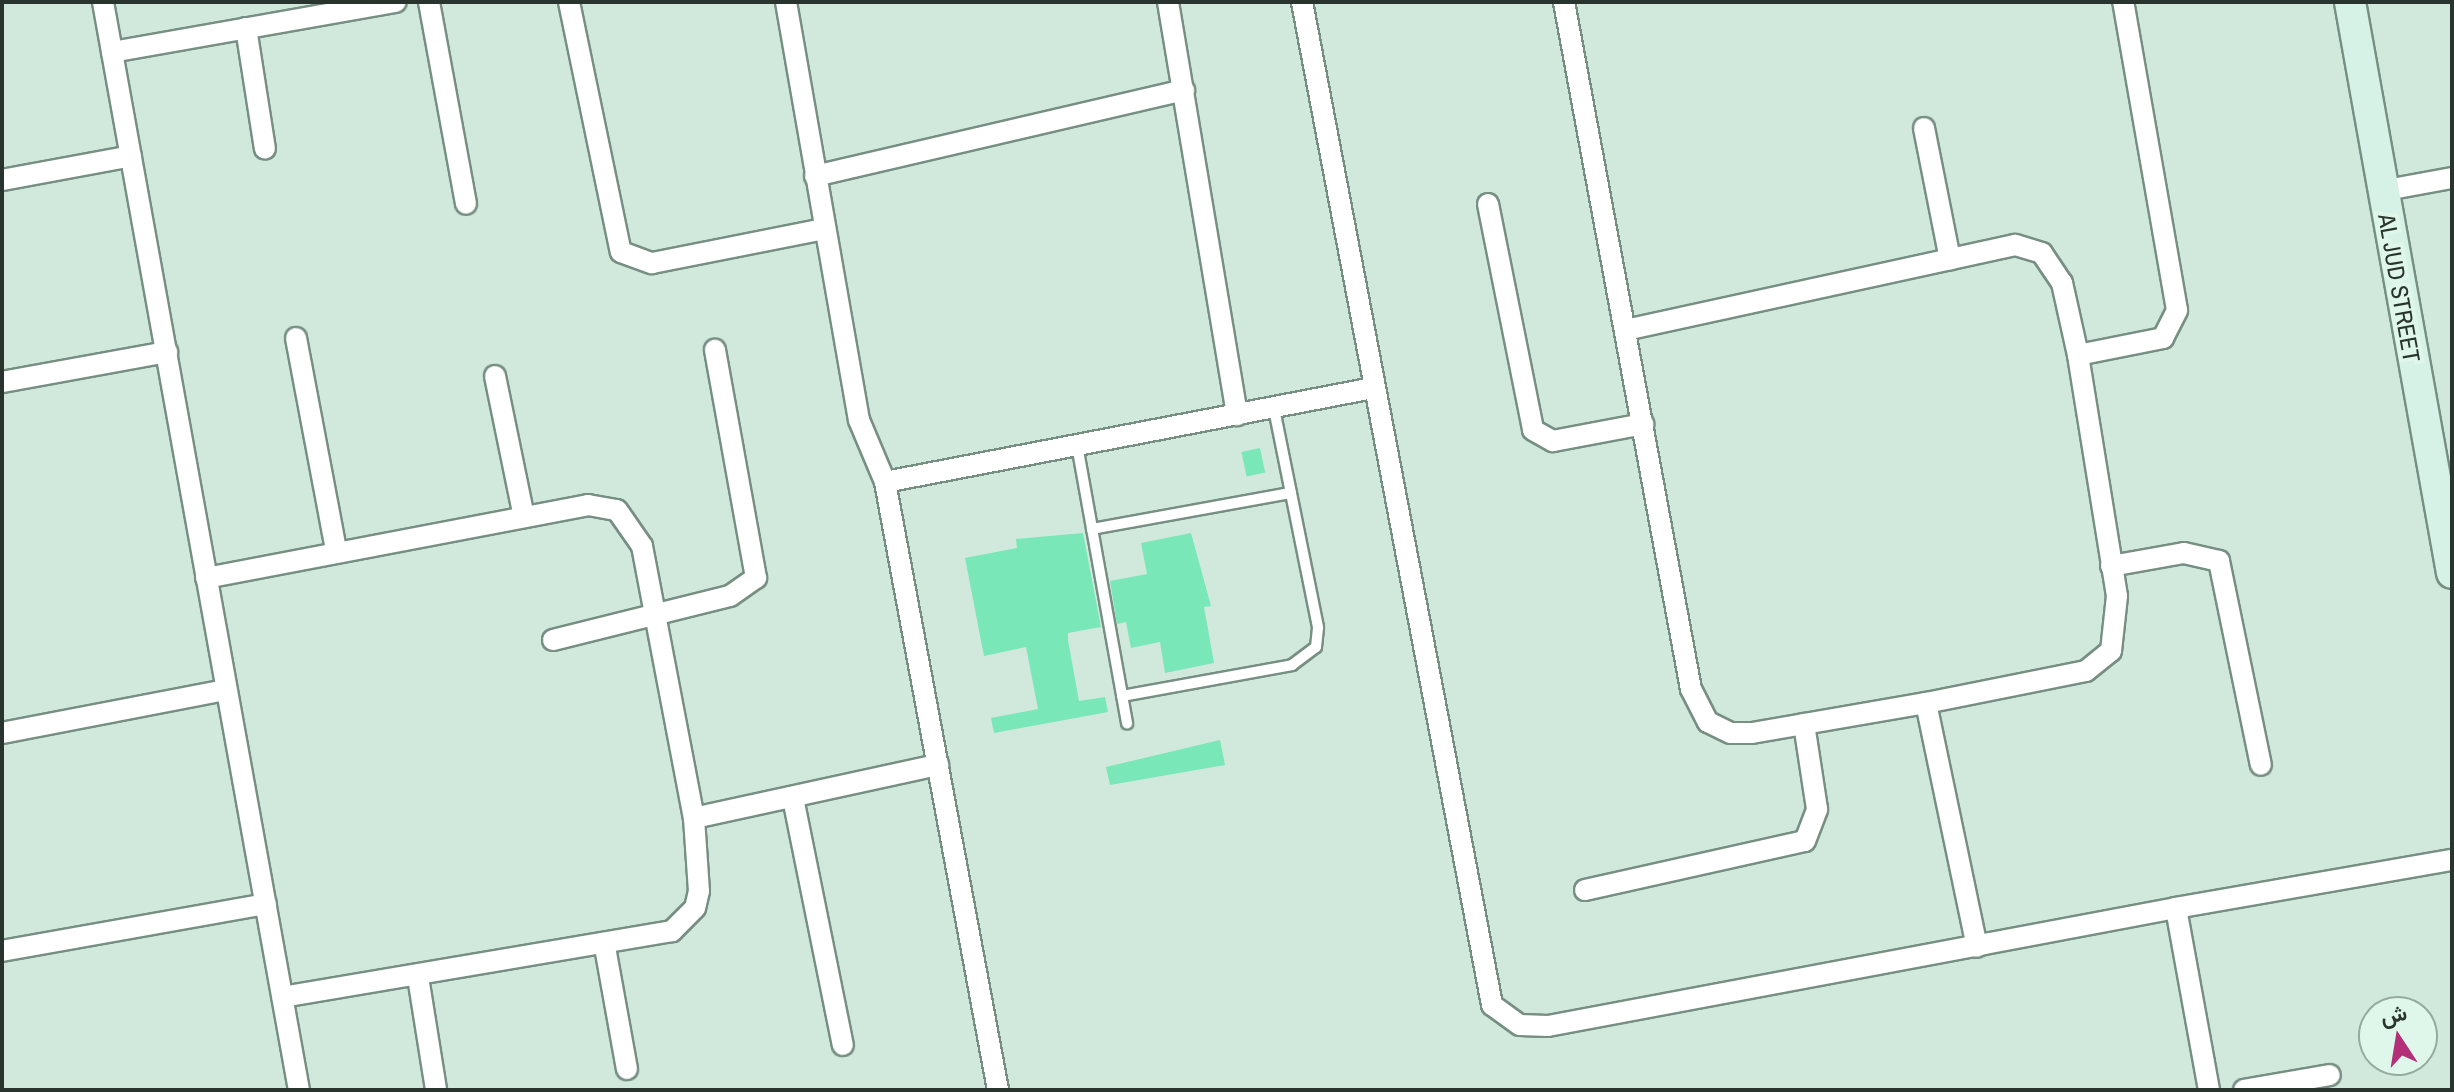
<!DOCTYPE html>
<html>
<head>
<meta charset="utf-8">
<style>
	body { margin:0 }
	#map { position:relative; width:2454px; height:1092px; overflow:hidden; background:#d1e9dd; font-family:"Archivo Narrow",Vazirmatn,sans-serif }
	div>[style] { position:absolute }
	.building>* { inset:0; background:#79e7b8; transform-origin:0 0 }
	.roads { filter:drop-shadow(2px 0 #778e83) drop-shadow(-2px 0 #778e83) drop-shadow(0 2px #778e83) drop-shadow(0 -2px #778e83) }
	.service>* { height:10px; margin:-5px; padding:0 5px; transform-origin:5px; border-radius:5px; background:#fff }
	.minor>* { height:20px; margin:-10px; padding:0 10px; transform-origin:10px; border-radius:10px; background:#fff }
	.secondary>* { height:30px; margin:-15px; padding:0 15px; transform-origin:15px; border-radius:15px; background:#d6f2e6 }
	span { translate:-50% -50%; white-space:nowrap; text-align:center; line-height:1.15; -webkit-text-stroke:8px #def7ea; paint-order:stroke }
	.street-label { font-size:24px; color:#2a342f }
	.frame { position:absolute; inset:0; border:4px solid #2a342f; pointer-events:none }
	.north { position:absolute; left:2358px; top:996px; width:80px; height:80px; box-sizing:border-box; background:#def7ea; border:2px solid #96a99f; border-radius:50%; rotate:348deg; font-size:22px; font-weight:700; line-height:32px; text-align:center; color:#2a342f }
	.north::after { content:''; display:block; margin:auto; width:28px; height:36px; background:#b33079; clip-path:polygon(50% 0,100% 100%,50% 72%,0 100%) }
</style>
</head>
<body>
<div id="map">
	<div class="building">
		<i style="left:1260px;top:448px;width:25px;height:19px;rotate:78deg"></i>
		<i style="clip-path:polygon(1083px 533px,1101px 627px,1068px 633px,1068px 640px,1079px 701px,1105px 697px,1108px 712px,994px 733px,991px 718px,1038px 709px,1026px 647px,984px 656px,965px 558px,1017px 548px,1016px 539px)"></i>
		<i style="clip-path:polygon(1191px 533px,1211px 606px,1204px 607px,1214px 663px,1165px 673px,1160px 642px,1131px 648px,1126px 622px,1117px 624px,1110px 581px,1147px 574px,1141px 543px)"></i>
		<i style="clip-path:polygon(1220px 740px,1225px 765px,1110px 785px,1106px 767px)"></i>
	</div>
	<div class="roads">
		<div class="service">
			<i style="left:1077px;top:445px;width:283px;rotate:79.8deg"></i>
			<i style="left:1092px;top:529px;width:202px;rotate:-10.3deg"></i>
			<i style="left:1122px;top:696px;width:173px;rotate:-10.3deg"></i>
			<i style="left:1292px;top:665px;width:30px;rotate:-37deg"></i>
			<i style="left:1316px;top:647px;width:20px;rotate:-84deg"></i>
			<i style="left:1318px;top:627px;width:223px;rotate:-101.4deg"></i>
		</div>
		<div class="minor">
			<i style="left:103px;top:2px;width:1106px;rotate:79.79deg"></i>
			<i style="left:429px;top:2px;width:205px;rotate:79.6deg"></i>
			<i style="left:569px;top:2px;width:255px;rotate:78.3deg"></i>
			<i style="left:621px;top:252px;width:33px;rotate:20deg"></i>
			<i style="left:652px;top:263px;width:175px;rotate:-11.2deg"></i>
			<i style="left:786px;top:2px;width:424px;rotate:80.1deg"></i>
			<i style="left:859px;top:420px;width:67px;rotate:67.2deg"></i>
			<i style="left:885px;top:482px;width:618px;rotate:79.47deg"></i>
			<i style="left:1168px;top:2px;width:419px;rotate:80.5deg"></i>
			<i style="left:1302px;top:2px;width:1021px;rotate:79.27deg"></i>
			<i style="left:1492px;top:1005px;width:34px;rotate:36deg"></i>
			<i style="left:1520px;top:1025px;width:28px;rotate:2deg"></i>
			<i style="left:1548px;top:1026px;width:639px;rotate:-10.64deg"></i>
			<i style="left:1564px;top:2px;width:699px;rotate:79.53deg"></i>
			<i style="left:1691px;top:689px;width:37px;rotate:63deg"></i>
			<i style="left:1708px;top:722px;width:25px;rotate:26deg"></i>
			<i style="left:1731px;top:733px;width:21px"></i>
			<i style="left:1752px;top:733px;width:177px;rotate:-9.8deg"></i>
			<i style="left:1926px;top:703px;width:163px;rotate:-11.3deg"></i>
			<i style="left:2086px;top:671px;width:32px;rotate:-39deg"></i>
			<i style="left:2111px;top:651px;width:55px;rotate:-83.8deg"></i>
			<i style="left:2117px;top:596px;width:244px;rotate:-99.2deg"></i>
			<i style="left:2078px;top:355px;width:74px;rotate:-102.5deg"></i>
			<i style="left:2062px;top:283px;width:36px;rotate:-124deg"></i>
			<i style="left:2042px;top:253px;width:28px;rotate:-163deg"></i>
			<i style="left:2015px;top:245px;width:398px;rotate:167.7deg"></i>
			<i style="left:246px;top:28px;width:122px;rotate:81.1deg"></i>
			<i style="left:112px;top:52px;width:288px;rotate:-10deg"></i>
			<i style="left:1924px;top:128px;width:134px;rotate:78.8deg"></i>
			<i style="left:815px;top:176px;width:379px;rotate:-13.1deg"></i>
			<i style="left:2px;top:180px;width:131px;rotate:-10.5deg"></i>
			<i style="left:2381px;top:191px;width:72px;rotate:-10.4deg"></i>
			<i style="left:1488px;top:204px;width:230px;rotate:78.7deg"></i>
			<i style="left:1533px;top:430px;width:23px;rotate:29deg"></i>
			<i style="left:1553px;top:441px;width:92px;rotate:-10.7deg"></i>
			<i style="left:296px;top:338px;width:216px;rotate:79.3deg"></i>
			<i style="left:2078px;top:355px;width:87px;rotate:-11.3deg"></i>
			<i style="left:2163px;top:338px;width:31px;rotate:-63deg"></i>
			<i style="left:2177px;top:310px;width:313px;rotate:-99.9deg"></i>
			<i style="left:495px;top:376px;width:144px;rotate:78.4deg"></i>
			<i style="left:2px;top:382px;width:168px;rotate:-10.3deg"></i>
			<i style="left:885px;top:482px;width:498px;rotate:-10.9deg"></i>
			<i style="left:2111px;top:566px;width:74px;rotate:-10.1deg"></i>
			<i style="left:2184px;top:553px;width:36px;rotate:13deg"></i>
			<i style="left:2219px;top:561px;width:208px;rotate:78.4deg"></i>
			<i style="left:206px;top:578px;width:389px;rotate:-10.8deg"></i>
			<i style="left:588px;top:505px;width:29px;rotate:10deg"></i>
			<i style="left:617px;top:510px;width:44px;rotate:55.2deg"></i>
			<i style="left:642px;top:546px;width:277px;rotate:79.2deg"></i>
			<i style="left:694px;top:818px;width:73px;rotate:86.1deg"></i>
			<i style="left:699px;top:891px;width:17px;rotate:103deg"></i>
			<i style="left:695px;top:908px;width:33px;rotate:135deg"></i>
			<i style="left:672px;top:931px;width:395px;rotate:170.4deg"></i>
			<i style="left:553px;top:640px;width:182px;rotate:-14deg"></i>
			<i style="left:730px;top:596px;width:32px;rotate:-35deg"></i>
			<i style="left:756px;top:578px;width:232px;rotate:-100.2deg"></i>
			<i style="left:1926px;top:703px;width:249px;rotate:78.2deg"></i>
			<i style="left:2px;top:733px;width:228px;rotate:-10.9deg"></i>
			<i style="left:793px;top:798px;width:252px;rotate:78.6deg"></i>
			<i style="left:694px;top:818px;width:250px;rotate:-12.3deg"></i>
			<i style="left:1585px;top:890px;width:225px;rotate:-12.6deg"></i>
			<i style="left:1805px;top:841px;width:34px;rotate:-69deg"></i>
			<i style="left:1817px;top:809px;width:86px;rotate:-98.7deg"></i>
			<i style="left:605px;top:947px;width:124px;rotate:79.8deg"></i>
			<i style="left:2px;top:951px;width:268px;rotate:-10.1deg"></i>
			<i style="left:418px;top:977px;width:114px;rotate:80.9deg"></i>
			<i style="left:2209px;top:1090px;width:185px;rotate:-100.3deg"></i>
			<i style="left:2176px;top:908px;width:280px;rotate:-9.9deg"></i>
			<i style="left:2244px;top:1090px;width:87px;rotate:-9.9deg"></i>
		</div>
		<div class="secondary">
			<i style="left:2350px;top:2px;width:580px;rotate:79.87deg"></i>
		</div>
	</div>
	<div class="street-label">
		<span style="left:2399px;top:288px;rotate:80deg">AL JUD STREET</span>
	</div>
	<div class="frame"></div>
	<div class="north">ش</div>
</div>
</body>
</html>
